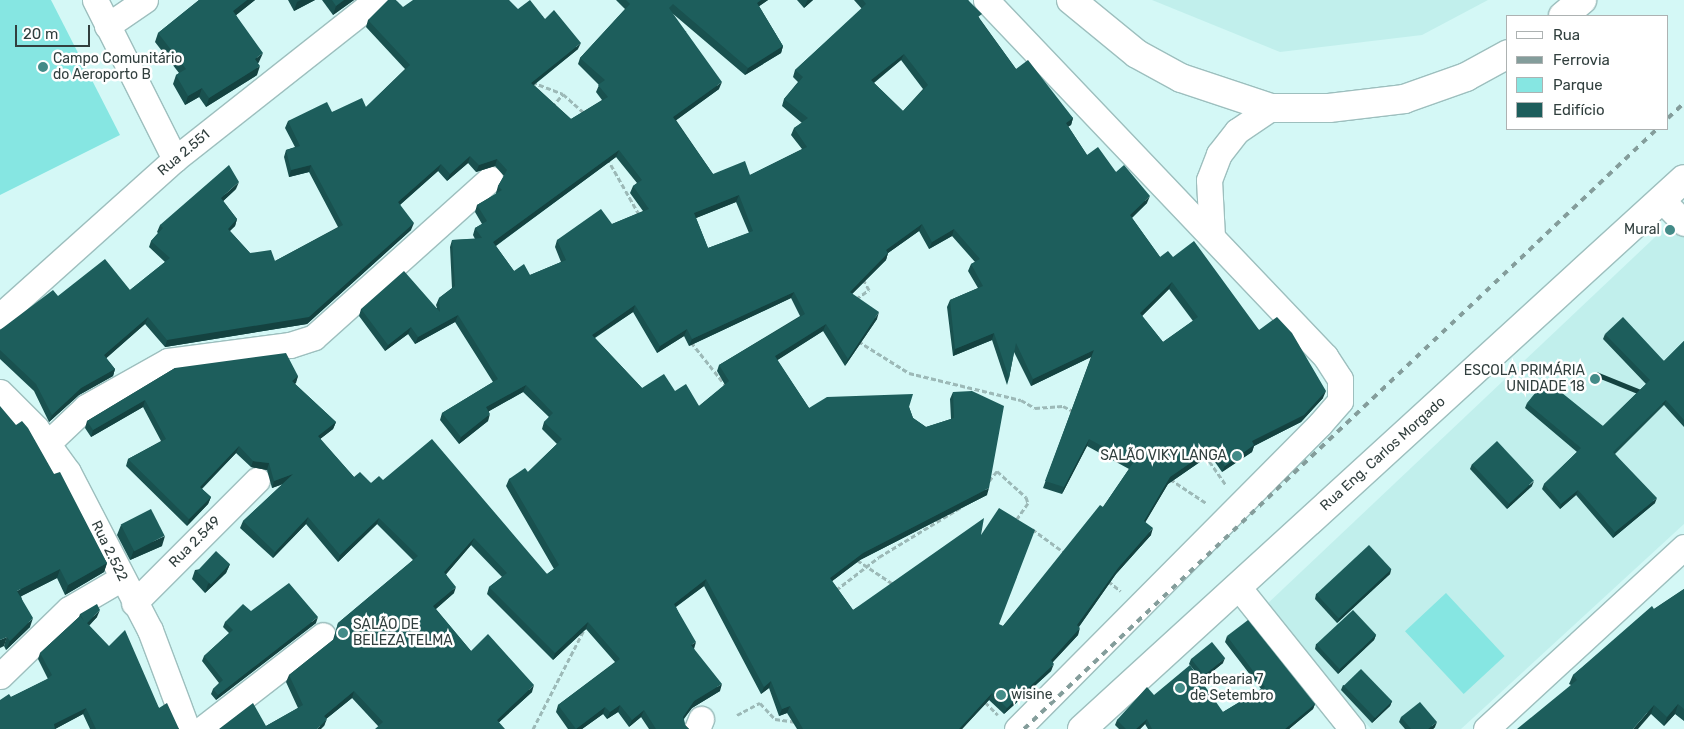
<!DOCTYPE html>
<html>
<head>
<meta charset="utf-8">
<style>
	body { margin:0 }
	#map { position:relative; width:1684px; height:729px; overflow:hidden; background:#d4f8f6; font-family:Rubik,sans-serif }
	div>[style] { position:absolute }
	.built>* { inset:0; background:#c1efec }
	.green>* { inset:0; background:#86e6e2; transform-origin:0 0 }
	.path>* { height:3px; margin-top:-1.5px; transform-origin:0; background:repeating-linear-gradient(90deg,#9cb9b7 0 5px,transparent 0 7.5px) }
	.roads { filter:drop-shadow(1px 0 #9dbfbe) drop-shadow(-1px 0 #9dbfbe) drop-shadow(0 1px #9dbfbe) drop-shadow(0 -1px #9dbfbe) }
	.street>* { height:25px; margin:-12.5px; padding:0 12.5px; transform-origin:12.5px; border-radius:12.5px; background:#fff }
	.secondary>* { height:28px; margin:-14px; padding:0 14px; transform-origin:14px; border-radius:14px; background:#fff }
	.rail>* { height:4px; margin-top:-2px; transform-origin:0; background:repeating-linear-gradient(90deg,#849d9b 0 6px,transparent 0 12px) }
	.wall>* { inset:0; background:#19514f }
	.shaded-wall>* { inset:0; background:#144240; transform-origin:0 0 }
	.building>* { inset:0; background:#1d5e5c; transform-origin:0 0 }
	.dots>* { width:14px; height:14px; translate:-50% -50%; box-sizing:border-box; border:2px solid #fff; border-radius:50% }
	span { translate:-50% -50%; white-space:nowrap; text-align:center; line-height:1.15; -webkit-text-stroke:5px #fff; paint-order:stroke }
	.poi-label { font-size:14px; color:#313f3e }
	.left { translate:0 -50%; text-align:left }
	.right { translate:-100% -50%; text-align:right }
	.street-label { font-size:14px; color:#313f3e }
	.legend { position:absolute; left:1506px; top:15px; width:162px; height:115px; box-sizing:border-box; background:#fff; border:1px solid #adb2b2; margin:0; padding:6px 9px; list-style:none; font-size:15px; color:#313f3e }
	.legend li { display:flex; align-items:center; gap:10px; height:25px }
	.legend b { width:25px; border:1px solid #adb2b2 }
	.scale { position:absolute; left:15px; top:25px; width:75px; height:22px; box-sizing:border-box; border:2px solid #313f3e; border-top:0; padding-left:6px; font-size:15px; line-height:18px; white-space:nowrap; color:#313f3e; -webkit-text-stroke:4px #fff; paint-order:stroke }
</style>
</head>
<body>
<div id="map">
	<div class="built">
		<i style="clip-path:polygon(1152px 0,1488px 0,1422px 35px,1280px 52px)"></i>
		<i style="clip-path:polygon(1671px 222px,1684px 235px,1684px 524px,1461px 729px,1371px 729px,1264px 607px)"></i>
	</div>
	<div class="green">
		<i style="clip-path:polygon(0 0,51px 0,120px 135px,0 195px)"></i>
		<i style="left:1446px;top:593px;width:86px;height:56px;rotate:47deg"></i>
	</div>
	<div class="path">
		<i style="left:532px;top:82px;width:33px;rotate:21deg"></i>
		<i style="left:552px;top:107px;width:17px;rotate:-50deg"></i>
		<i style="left:563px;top:94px;width:28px;rotate:42deg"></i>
		<i style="left:607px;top:158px;width:67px;rotate:60.4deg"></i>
		<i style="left:863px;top:279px;width:13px;rotate:61deg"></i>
		<i style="left:856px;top:299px;width:16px;rotate:-35deg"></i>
		<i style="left:858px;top:341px;width:60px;rotate:32.1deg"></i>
		<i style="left:909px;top:373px;width:115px;rotate:13.6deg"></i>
		<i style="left:1021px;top:400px;width:16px;rotate:30deg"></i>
		<i style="left:1035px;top:408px;width:28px;rotate:-4deg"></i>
		<i style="left:1063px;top:406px;width:13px;rotate:27deg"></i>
		<i style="left:691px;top:342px;width:56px;rotate:51.5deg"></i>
		<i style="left:1205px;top:455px;width:37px;rotate:55deg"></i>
		<i style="left:1170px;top:479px;width:43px;rotate:33.7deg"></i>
		<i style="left:989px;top:481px;width:13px;rotate:-51deg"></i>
		<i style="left:997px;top:471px;width:39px;rotate:42deg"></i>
		<i style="left:1026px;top:497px;width:6px;rotate:72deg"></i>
		<i style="left:1028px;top:503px;width:19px;rotate:125deg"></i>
		<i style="left:1032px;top:529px;width:41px;rotate:36deg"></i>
		<i style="left:857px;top:560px;width:43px;rotate:33.7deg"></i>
		<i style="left:1108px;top:581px;width:16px;rotate:38deg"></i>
		<i style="left:836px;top:590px;width:54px;rotate:-37.5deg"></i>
		<i style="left:879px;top:557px;width:98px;rotate:-31.3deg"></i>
		<i style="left:985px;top:702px;width:18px;rotate:45deg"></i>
		<i style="left:737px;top:715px;width:26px;rotate:-28deg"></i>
		<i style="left:760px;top:703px;width:22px;rotate:47deg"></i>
		<i style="left:775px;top:719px;width:22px;rotate:8deg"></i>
		<i style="left:533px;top:729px;width:114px;rotate:-62.8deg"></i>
	</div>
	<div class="roads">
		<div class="street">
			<i style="left:95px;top:0;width:178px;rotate:63.3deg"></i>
			<i style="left:986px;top:0;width:492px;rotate:46.4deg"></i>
			<i style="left:1325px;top:356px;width:27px;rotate:57deg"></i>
			<i style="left:1340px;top:379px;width:22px;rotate:90deg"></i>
			<i style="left:1340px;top:401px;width:30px;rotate:131deg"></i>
			<i style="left:1320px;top:424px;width:430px;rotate:134.8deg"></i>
			<i style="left:107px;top:26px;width:46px;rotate:-34.4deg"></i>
			<i style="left:1662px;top:200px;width:32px;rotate:46deg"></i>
			<i style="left:1212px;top:237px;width:57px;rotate:-93deg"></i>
			<i style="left:1209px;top:180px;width:28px;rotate:-69deg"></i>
			<i style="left:1219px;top:154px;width:29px;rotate:-52deg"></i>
			<i style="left:1237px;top:131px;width:41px;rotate:-34.1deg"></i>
			<i style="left:0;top:316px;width:235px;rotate:-41.9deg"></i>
			<i style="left:175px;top:159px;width:256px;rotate:-38.3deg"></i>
			<i style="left:0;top:392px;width:51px;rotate:45deg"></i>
			<i style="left:36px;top:428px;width:54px;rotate:54deg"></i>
			<i style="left:68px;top:472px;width:178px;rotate:62.6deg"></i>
			<i style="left:150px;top:630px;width:106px;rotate:69.5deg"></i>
			<i style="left:48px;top:443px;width:52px;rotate:-43.5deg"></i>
			<i style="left:86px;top:407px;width:94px;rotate:-29.3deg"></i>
			<i style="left:168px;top:361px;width:123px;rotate:-7.5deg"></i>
			<i style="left:290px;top:345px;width:25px;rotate:-18deg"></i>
			<i style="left:314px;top:337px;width:237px;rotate:-41.9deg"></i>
			<i style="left:1239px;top:588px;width:181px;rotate:51.3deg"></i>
			<i style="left:134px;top:603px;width:174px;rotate:-45deg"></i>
			<i style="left:0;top:676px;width:96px;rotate:-44.2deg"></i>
			<i style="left:69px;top:609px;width:61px;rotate:-30.3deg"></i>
			<i style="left:202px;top:729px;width:153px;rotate:-37.8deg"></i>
			<i style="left:697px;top:729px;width:11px;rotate:-68deg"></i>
			<i style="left:1486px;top:729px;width:269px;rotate:-42.6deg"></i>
		</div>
		<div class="secondary">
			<i style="left:1071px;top:0;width:85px;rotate:39.3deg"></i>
			<i style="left:1137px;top:54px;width:50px;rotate:28.6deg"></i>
			<i style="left:1181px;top:78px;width:95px;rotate:18.4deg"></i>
			<i style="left:1271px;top:108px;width:58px"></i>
			<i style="left:1329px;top:108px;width:76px;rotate:-6.8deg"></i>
			<i style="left:1404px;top:99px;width:66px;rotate:-19.5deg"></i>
			<i style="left:1466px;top:77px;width:48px;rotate:-28.7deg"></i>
			<i style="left:1563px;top:16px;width:25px;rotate:-40deg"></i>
			<i style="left:1082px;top:729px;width:815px;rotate:-42.42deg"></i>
		</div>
	</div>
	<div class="rail">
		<i style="left:1668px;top:118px;width:22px;rotate:-43deg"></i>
		<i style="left:1024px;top:729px;width:872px;rotate:-43.47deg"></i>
	</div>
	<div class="wall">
		<i style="clip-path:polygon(199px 0,255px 0,236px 15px,259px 62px,258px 63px,257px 75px,206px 107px,199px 97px,185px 105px,173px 84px,176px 75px,179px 73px,155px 42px,158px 33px)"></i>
		<i style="clip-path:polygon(288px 0,315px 0,294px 11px)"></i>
		<i style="clip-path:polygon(322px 0,354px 0,333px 15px)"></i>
		<i style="clip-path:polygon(evenodd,616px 0,768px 0,759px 6px,783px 46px,781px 53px,745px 75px,672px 13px,719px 89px,676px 120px,713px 174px,750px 175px,802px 149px,791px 135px,794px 128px,802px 123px,782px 106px,784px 99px,798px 82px,793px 77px,795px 70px,862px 9px,854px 0,968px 0,980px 19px,1016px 69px,1073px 118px,1071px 125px,1068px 126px,1087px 155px,1116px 172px,1147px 203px,1132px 218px,1160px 257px,1173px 257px,1259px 330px,1323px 398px,1301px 422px,1254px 446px,1252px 452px,1222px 472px,1210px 455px,1168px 484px,1145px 522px,1151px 535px,1116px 574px,1079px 627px,1078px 635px,1053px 662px,1051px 671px,1004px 714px,989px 700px,962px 729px,797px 729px,787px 713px,779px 716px,769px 688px,761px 694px,704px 586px,676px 607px,694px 649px,720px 691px,692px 708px,684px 719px,685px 725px,689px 729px,649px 729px,641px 717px,629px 727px,618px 712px,607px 719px,603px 714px,582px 729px,568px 729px,556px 712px,558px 705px,615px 662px,586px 629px,553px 660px,487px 594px,489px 587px,502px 577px,471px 545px,446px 574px,454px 593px,436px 609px,471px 651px,532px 692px,499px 722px,378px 726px,352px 698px,326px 719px,324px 726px,266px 726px,298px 708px,286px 682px,289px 675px,333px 640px,338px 623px,413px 560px,377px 524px,338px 562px,306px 524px,273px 558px,240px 528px,243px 521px,283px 484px,272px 488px,267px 470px,251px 467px,236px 453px,202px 489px,211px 497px,208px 504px,187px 526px,126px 466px,128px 459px,161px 441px,143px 407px,91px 437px,85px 428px,87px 421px,175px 368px,298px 376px,295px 384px,336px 422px,333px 429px,320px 439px,354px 477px,371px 483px,383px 480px,547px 574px,554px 569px,506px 486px,509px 479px,528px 472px,557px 444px,542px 429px,544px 422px,549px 417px,523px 392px,489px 411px,488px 421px,459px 444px,440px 420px,442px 413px,493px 382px,455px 322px,415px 344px,408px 334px,385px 351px,359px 316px,361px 309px,437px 308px,436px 305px,439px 298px,452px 288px,450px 247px,452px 240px,475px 239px,473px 235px,475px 228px,482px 224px,475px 212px,477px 205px,496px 194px,496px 193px,498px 186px,504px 176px,495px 166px,476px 172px,468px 163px,447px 181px,438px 171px,400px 205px,411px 230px,307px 324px,165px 347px,145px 324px,106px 358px,115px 369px,113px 376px,79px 395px,49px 422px,34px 391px,0 359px,0 330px,58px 296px,130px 290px,165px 262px,149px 247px,151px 241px,158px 233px,157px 232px,160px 225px,236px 189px,223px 201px,237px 219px,235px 226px,230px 231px,250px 253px,275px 261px,338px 227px,309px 172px,289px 177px,284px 157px,286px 150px,295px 147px,285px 128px,288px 121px,332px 112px,366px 107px,405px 69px,366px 27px,368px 20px,403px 7px,518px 9px,545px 19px,578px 49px,534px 85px,571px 119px,602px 100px,596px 92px,599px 85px,578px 64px,580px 58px,625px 9px,616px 0,901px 60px,923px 89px,903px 111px,874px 83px,901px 60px,616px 0,616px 157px,637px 183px,633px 186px,630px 193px,643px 211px,612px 224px,557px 240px,555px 247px,561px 262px,530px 275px,514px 271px,496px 246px,616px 157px,616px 0,736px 202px,749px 233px,708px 248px,696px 218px,736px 202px,616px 0,919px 231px,929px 249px,952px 236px,975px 262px,971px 264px,968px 271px,978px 288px,950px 300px,947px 307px,953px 356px,992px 340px,1007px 385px,1009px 378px,1014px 352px,1031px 386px,1091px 357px,1043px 488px,1062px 494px,1087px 446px,1129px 469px,1103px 507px,1003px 626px,999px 625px,981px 535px,853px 610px,832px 581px,860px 560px,987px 495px,953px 392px,950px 399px,951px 419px,926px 427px,913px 418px,909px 407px,809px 408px,777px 360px,823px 331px,845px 366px,877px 319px,852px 294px,886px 260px,888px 253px,919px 231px,616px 0,1169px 289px,1193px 321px,1163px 342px,1142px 316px,1169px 289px,616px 0,791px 298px,800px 316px,719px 365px,717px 371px,725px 385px,699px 406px,675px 391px,642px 388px,595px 338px,633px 312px,657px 353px,684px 336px,689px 346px,791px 298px)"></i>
		<i style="clip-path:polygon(797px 0,813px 0,804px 8px)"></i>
		<i style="clip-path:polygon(1605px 334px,1664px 361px,1684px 341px,1684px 427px,1664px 405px,1615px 454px,1655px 503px,1613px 538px,1576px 495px,1560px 509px,1542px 489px,1544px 484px,1577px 452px,1525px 408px,1527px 403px,1603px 426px,1646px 384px,1603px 339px)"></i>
		<i style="clip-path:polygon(1472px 464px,1532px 486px,1507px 509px,1470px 469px)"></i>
		<i style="clip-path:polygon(54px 474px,107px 563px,104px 572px,65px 595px,57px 578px,21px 596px,30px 627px,6px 650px,4px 646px)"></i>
		<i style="clip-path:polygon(121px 525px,162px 546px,130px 560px,117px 535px)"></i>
		<i style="clip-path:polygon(230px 564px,226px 573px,205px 593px,192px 579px,195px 570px)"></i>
		<i style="clip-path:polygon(1391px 569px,1390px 574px,1337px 623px,1315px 599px,1316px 594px)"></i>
		<i style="clip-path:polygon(1684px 589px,1684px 721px,1675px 714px,1664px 726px,1651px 714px,1571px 685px,1569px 684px,1573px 675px,1654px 609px)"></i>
		<i style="clip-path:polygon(251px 611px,316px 623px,216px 700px,211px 694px,213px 689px,219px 683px,202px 661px,204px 656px,229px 633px,223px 627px,225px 622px)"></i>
		<i style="clip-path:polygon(80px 614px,97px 617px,89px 626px,159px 708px,179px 729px,90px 729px,83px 714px,55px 729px,0 729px,11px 697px,48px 679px,38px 659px,40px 653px,79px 617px)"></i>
		<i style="clip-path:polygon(1376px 635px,1374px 640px,1338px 674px,1315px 649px,1316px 644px)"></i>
		<i style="clip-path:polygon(1227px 636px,1315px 704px,1313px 709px,1289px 729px,1148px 729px,1145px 724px,1140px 729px,1119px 729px,1115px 725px,1117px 720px,1154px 695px,1223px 712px,1261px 689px,1225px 642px)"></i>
		<i style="clip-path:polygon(1191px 659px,1223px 663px,1202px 680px,1189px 664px)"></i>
		<i style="clip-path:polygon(1343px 685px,1392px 701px,1390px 706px,1372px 723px,1341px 690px)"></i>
		<i style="clip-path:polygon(1401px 717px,1435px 727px,1433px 729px,1405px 729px,1399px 722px)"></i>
	</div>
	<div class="shaded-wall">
		<i style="clip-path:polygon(247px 0,255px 0,230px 20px,233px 11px)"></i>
		<i style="clip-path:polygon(301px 0,315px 0,294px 11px,297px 2px)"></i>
		<i style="clip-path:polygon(344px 0,354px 0,333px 15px,336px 6px)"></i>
		<i style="clip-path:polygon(761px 0,768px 0,754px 10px,757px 3px)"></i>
		<i style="clip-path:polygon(808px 0,813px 0,804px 8px,807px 1px)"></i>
		<i style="clip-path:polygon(581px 43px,578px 49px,528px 89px,531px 83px)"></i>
		<i style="clip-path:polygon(783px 46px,781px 53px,745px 75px,748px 68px)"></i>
		<i style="clip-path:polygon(263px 53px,259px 62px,252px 68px,255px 59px)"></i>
		<i style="clip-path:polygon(904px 54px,901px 60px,868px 87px,871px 80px)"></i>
		<i style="clip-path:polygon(260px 66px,257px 75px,206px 107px,209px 98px)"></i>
		<i style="clip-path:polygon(722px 82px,719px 89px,671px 124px,673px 117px)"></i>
		<i style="clip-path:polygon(202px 88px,199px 97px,185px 105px,188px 96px)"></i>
		<i style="clip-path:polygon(1073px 118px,1071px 125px,1063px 130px,1066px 123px)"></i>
		<i style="clip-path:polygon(619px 150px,616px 157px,491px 249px,493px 242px)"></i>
		<i style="clip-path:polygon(470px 156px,468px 163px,447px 181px,450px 174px)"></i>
		<i style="clip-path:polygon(497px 159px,495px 166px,476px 172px,479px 165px)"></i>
		<i style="clip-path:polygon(441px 164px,438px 171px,395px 209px,398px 202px)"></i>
		<i style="clip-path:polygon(311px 165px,309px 172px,289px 177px,291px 170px)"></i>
		<i style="clip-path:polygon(239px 182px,236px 189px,219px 205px,221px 198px)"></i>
		<i style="clip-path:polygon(739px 195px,736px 202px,691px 220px,694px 213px)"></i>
		<i style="clip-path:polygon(1150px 196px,1147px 203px,1127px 222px,1130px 215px)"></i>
		<i style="clip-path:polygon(237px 219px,235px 226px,225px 235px,228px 229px)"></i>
		<i style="clip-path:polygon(414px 223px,411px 230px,307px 324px,165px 347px,167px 340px)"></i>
		<i style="clip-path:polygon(922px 224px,919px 231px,888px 253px,886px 260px,847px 299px,850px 292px,886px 250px)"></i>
		<i style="clip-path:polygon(954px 229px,952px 236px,929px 249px,932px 242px)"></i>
		<i style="clip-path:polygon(1172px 282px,1169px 289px,1138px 320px,1140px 313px)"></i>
		<i style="clip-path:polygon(794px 292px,791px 298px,689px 346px,692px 339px)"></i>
		<i style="clip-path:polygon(635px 305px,633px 312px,589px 341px,592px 335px)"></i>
		<i style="clip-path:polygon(879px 312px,877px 319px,845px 366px,848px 359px)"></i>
		<i style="clip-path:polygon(458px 315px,455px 322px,415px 344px,418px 337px)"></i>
		<i style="clip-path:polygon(148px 317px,145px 324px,102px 362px,104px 355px)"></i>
		<i style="clip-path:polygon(826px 324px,823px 331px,773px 363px,775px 356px)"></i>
		<i style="clip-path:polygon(411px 327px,408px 334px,385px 351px,388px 345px)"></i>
		<i style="clip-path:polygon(687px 329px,684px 336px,657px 353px,660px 346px)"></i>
		<i style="clip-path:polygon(994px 333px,992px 340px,953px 356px,955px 349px)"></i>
		<i style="clip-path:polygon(1094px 350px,1091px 357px,1031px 386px,1033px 379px)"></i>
		<i style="clip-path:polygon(115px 369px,113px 376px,79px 395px,49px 422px,52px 415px,81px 388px)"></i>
		<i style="clip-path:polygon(298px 376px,296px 383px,290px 388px,292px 381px)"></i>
		<i style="clip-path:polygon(526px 385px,523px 392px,484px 414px,486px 407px)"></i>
		<i style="clip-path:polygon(1326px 391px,1323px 398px,1301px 422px,1254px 446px,1252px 452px,1222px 472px,1225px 466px,1252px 441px)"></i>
		<i style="clip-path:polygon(145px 400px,143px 407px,91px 437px,93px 430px)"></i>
		<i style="left:1666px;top:400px;width:5px;height:74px;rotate:112deg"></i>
		<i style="clip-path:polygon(490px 414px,488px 421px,459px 444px,461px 437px)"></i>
		<i style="clip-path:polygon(336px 422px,333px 429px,315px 443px,318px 436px)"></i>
		<i style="clip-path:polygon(1089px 439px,1087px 446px,1062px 494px,1064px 487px)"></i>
		<i style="clip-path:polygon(239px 446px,236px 453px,197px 493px,200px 487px)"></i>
		<i style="clip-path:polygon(1212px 448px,1210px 455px,1168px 484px,1142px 528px,1144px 521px,1170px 477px)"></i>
		<i style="clip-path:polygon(253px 461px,269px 463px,267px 470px,251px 467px)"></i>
		<i style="clip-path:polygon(293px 474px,291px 481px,272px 488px,274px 481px)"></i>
		<i style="clip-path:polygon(1534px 481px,1532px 486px,1507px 509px,1509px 504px)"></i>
		<i style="clip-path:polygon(989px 488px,987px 495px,860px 560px,827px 585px,830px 578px,863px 553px)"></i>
		<i style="clip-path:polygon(1578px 490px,1576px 495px,1560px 509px,1561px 504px)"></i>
		<i style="clip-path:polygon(211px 497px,208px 504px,187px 526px,189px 519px)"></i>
		<i style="clip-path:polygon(1657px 498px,1655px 503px,1613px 538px,1615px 532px)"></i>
		<i style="clip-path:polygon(308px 517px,306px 524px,273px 558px,275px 552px)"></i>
		<i style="clip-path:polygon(379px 518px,377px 524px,338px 562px,340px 555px)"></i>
		<i style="clip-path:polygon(1153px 528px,1151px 535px,1116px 574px,1075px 632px,1077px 625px,1118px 568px)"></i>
		<i style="clip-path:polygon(165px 536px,162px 546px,130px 560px,134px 550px)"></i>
		<i style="clip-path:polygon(474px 538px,471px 545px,442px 579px,444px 572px)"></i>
		<i style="clip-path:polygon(107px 563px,104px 572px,65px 595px,68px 585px)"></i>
		<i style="clip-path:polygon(230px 564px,226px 573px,205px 593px,208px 584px)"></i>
		<i style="clip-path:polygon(60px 569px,57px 578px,14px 600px,17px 591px)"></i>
		<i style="clip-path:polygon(1391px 569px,1390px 574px,1337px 623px,1339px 618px)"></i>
		<i style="clip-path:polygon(706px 579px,704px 586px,671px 610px,674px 604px)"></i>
		<i style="clip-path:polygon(456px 587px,454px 593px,431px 613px,433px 606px)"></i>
		<i style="clip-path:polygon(100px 610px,97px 617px,84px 630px,87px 623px)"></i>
		<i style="clip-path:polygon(318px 617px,316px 623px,216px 700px,218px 695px)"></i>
		<i style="clip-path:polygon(33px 618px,30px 627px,6px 650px,10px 641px)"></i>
		<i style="clip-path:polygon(588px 622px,586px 629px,553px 660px,555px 653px)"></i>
		<i style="clip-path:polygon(1080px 628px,1078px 635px,1048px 667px,1051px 660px)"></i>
		<i style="clip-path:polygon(1376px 635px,1374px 640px,1338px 674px,1340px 669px)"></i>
		<i style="clip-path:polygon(7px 637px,4px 646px,0 648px,0 640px)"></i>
		<i style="clip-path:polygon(696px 642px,694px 649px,688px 652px,691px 645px)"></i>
		<i style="clip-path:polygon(1225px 658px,1223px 663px,1202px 680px,1204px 675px)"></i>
		<i style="clip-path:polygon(1054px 664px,1051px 671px,1004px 714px,1007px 708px)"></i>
		<i style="clip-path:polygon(771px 681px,769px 688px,761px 694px,764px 687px)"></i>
		<i style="clip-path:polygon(722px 684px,720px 691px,692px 708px,680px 723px,683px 717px,694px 701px)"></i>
		<i style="clip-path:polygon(534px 685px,532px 692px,494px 727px,497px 720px)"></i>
		<i style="clip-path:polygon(354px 691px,352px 698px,321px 723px,324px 716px)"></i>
		<i style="clip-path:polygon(992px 693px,989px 700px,962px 729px,959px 729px)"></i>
		<i style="clip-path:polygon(1392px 701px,1390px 706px,1372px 723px,1374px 718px)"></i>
		<i style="clip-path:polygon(1315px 704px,1313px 709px,1289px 729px,1285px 729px)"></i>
		<i style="clip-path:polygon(1678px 704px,1675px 714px,1664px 726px,1667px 717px)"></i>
		<i style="clip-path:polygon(620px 705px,618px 712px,607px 719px,610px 712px)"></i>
		<i style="clip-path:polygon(1654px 705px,1651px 714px,1638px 729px,1633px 729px)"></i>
		<i style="clip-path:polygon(790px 706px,787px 713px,779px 716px,782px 709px)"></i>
		<i style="clip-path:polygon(605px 707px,603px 714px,582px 729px,576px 729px)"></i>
		<i style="clip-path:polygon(86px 708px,83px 714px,55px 729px,52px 729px,54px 724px)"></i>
		<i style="clip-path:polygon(644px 710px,641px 717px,629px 727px,632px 720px)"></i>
		<i style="clip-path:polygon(327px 719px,324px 726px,321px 729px,317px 729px)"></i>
		<i style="clip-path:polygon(1147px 719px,1145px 724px,1140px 729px,1136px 729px)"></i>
		<i style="clip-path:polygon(1437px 722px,1435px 727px,1433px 729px,1428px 729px)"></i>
	</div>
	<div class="building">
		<i style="clip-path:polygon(199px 0,247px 0,233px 11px,263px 53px,255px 59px,260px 66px,209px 98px,202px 88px,188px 96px,176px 75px,186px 69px,158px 33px)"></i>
		<i style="clip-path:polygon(332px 0,344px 0,336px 6px)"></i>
		<i style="clip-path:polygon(evenodd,388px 0,396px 0,403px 7px,413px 0,509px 0,518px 9px,530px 0,545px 19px,554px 10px,581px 43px,531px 83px,571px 119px,608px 97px,598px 85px,605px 80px,580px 58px,630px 4px,626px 0,761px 0,757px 3px,783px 46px,748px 68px,673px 4px,669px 8px,722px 82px,673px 117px,713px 174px,745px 161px,750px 175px,807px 147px,794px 128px,808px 118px,784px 99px,803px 77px,795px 70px,866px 4px,863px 0,968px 0,982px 14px,978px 17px,1016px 69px,1028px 60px,1073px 118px,1066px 123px,1087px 155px,1098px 147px,1116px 172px,1124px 165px,1150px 196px,1130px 215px,1160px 257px,1168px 251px,1173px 257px,1194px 241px,1259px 330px,1277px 317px,1292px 333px,1326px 391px,1304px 415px,1252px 441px,1254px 445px,1225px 466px,1212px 448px,1170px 477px,1144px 521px,1153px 528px,1118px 568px,1077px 625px,1080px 628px,1051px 660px,1054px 664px,1007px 708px,992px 693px,959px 729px,803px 729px,790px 706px,782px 709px,771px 681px,764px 687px,706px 579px,674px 604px,696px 642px,691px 645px,722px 684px,694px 701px,683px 717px,685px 725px,689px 729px,656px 729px,644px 710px,632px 720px,620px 705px,610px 712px,605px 707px,576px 729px,558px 705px,620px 659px,588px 622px,555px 653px,489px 587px,507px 573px,474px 538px,444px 572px,456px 587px,433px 606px,471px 651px,488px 634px,534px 685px,497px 720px,505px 729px,375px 729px,383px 722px,354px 691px,324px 716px,327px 719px,317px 729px,219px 729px,253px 703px,266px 726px,303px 705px,289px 675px,334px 639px,338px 623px,418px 556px,379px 518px,340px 555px,308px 517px,275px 552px,243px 521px,293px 474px,274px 481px,269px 463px,253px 461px,239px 446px,200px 487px,211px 497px,189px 519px,128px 459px,166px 439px,145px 400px,93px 430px,87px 421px,175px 368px,286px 353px,298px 376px,292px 381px,336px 422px,318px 436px,354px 477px,360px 472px,371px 483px,379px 476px,383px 480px,432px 439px,547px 574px,559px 565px,509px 479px,525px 468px,528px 472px,562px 439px,544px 422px,553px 413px,526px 385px,486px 407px,490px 414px,461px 437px,442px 413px,498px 379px,458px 315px,418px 337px,411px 327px,388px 345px,361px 309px,404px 271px,440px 312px,439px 298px,455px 286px,452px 240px,482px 238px,475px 228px,487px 221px,477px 205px,502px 190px,498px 186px,507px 170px,497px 159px,479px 165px,470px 156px,450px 174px,441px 164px,398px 202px,414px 223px,309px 317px,167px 340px,148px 317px,104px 355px,115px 369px,81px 388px,52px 415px,36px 384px,0 350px,0 330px,53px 290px,58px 296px,105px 259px,130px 290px,170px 258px,151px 241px,163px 228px,160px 225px,229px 165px,239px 182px,221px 198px,237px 219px,228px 229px,250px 253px,271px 250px,275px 261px,343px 225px,311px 165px,291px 170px,286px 150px,300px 146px,288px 121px,327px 102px,332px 112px,362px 98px,366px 107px,410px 65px,368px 20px,388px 0,904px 54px,928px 85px,903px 111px,871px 80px,904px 54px,388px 0,619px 150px,642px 180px,633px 186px,649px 209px,612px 224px,601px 209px,557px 240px,566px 260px,530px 275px,524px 264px,514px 271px,493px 242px,619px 150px,388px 0,739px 195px,753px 231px,708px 248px,694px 213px,739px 195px,388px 0,922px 224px,932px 242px,954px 229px,980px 259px,971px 264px,983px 286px,950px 300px,955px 349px,994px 333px,1009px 378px,1016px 343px,1033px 379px,1094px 350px,1045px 481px,1064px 487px,1089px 439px,1133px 463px,1103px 507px,1100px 505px,1003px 626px,999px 624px,1035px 530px,999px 508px,981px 535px,984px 518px,853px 610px,830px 578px,863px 553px,989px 488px,1004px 406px,972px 391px,953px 392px,954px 418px,926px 427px,913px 418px,909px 407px,913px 394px,827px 397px,809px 408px,775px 356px,826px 324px,848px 359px,879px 312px,850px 292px,888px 253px,886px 250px,922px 224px,388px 0,1172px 282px,1198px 317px,1163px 342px,1140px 313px,1172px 282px,388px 0,794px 292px,805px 314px,719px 365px,729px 381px,699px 406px,686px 384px,675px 391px,664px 374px,642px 388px,592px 335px,635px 305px,660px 346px,687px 329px,692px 339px,794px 292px)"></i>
		<i style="clip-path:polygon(1623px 317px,1664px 361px,1684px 341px,1684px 420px,1666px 400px,1613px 452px,1657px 498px,1615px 532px,1578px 490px,1561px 504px,1544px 484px,1581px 448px,1527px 403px,1546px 380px,1603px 426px,1650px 380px,1605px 334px)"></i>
		<i style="clip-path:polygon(0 406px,16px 425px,22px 421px,28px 428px,54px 474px,60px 472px,107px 563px,68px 585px,60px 569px,17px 591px,33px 618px,10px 641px,7px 637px,0 640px)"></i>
		<i style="left:1497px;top:441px;width:54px;height:34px;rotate:47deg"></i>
		<i style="left:151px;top:509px;width:30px;height:34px;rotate:63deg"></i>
		<i style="left:1369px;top:545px;width:33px;height:72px;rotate:47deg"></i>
		<i style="left:216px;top:551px;width:19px;height:28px;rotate:43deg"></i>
		<i style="clip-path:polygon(289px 583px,318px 617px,218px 695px,213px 689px,223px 680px,204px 656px,233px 630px,225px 622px,243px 604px,251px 611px)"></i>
		<i style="clip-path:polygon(1684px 589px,1684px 709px,1678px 704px,1667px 717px,1654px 705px,1633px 729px,1517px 729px,1577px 680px,1573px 675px,1652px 606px,1654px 609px)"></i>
		<i style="clip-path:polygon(97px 604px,100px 610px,87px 623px,109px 646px,125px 630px,159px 708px,167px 703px,179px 729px,96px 729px,86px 708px,54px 724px,55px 729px,0 729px,0 700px,9px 694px,11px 697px,47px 679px,52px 675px,40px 653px,80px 616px,84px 621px,80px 614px)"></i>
		<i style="left:1353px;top:610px;width:34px;height:50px;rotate:47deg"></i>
		<i style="clip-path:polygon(1248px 620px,1315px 704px,1285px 729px,1152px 729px,1147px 719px,1136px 729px,1126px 729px,1117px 720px,1147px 687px,1154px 695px,1190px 665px,1223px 712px,1265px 687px,1227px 636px)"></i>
		<i style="left:1212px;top:642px;width:21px;height:27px;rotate:51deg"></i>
		<i style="left:1361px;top:669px;width:45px;height:24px;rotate:46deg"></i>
		<i style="clip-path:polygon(1420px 702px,1437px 722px,1428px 729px,1411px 729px,1401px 717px)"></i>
	</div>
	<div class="dots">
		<i style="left:43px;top:67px;background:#438b88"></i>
		<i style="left:1670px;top:230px;background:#438b88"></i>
		<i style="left:1595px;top:379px;background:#438b88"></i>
		<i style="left:1237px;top:456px;background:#438b88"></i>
		<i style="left:343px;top:633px;background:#438b88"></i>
		<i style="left:1180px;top:688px;background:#438b88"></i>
		<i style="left:1001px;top:695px;background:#438b88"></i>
	</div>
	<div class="poi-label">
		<span class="left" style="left:53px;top:67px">Campo Comunitário<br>do Aeroporto B</span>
		<span class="right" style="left:1660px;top:230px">Mural</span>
		<span class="right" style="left:1585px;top:379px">ESCOLA PRIMÁRIA<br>UNIDADE 18</span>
		<span class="right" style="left:1227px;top:456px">SALÃO VIKY LANGA</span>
		<span class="left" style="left:353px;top:633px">SALÃO DE<br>BELEZA TELMA</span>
		<span class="left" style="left:1190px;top:688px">Barbearia 7<br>de Setembro</span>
		<span class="left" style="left:1011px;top:695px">wisine</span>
	</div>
	<div class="street-label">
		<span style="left:184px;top:153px;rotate:-40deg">Rua 2.551</span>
		<span style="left:1383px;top:454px;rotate:-42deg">Rua Eng. Carlos Morgado</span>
		<span style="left:195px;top:542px;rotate:-45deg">Rua 2.549</span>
		<span style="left:109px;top:551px;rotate:64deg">Rua 2.522</span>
	</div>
	<ul class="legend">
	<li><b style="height:6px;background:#fff"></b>Rua</li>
	<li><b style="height:6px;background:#849d9b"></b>Ferrovia</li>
	<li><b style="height:14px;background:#86e6e2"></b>Parque</li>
	<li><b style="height:14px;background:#1d5e5c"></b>Edifício</li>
	</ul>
	<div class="scale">20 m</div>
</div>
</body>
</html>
